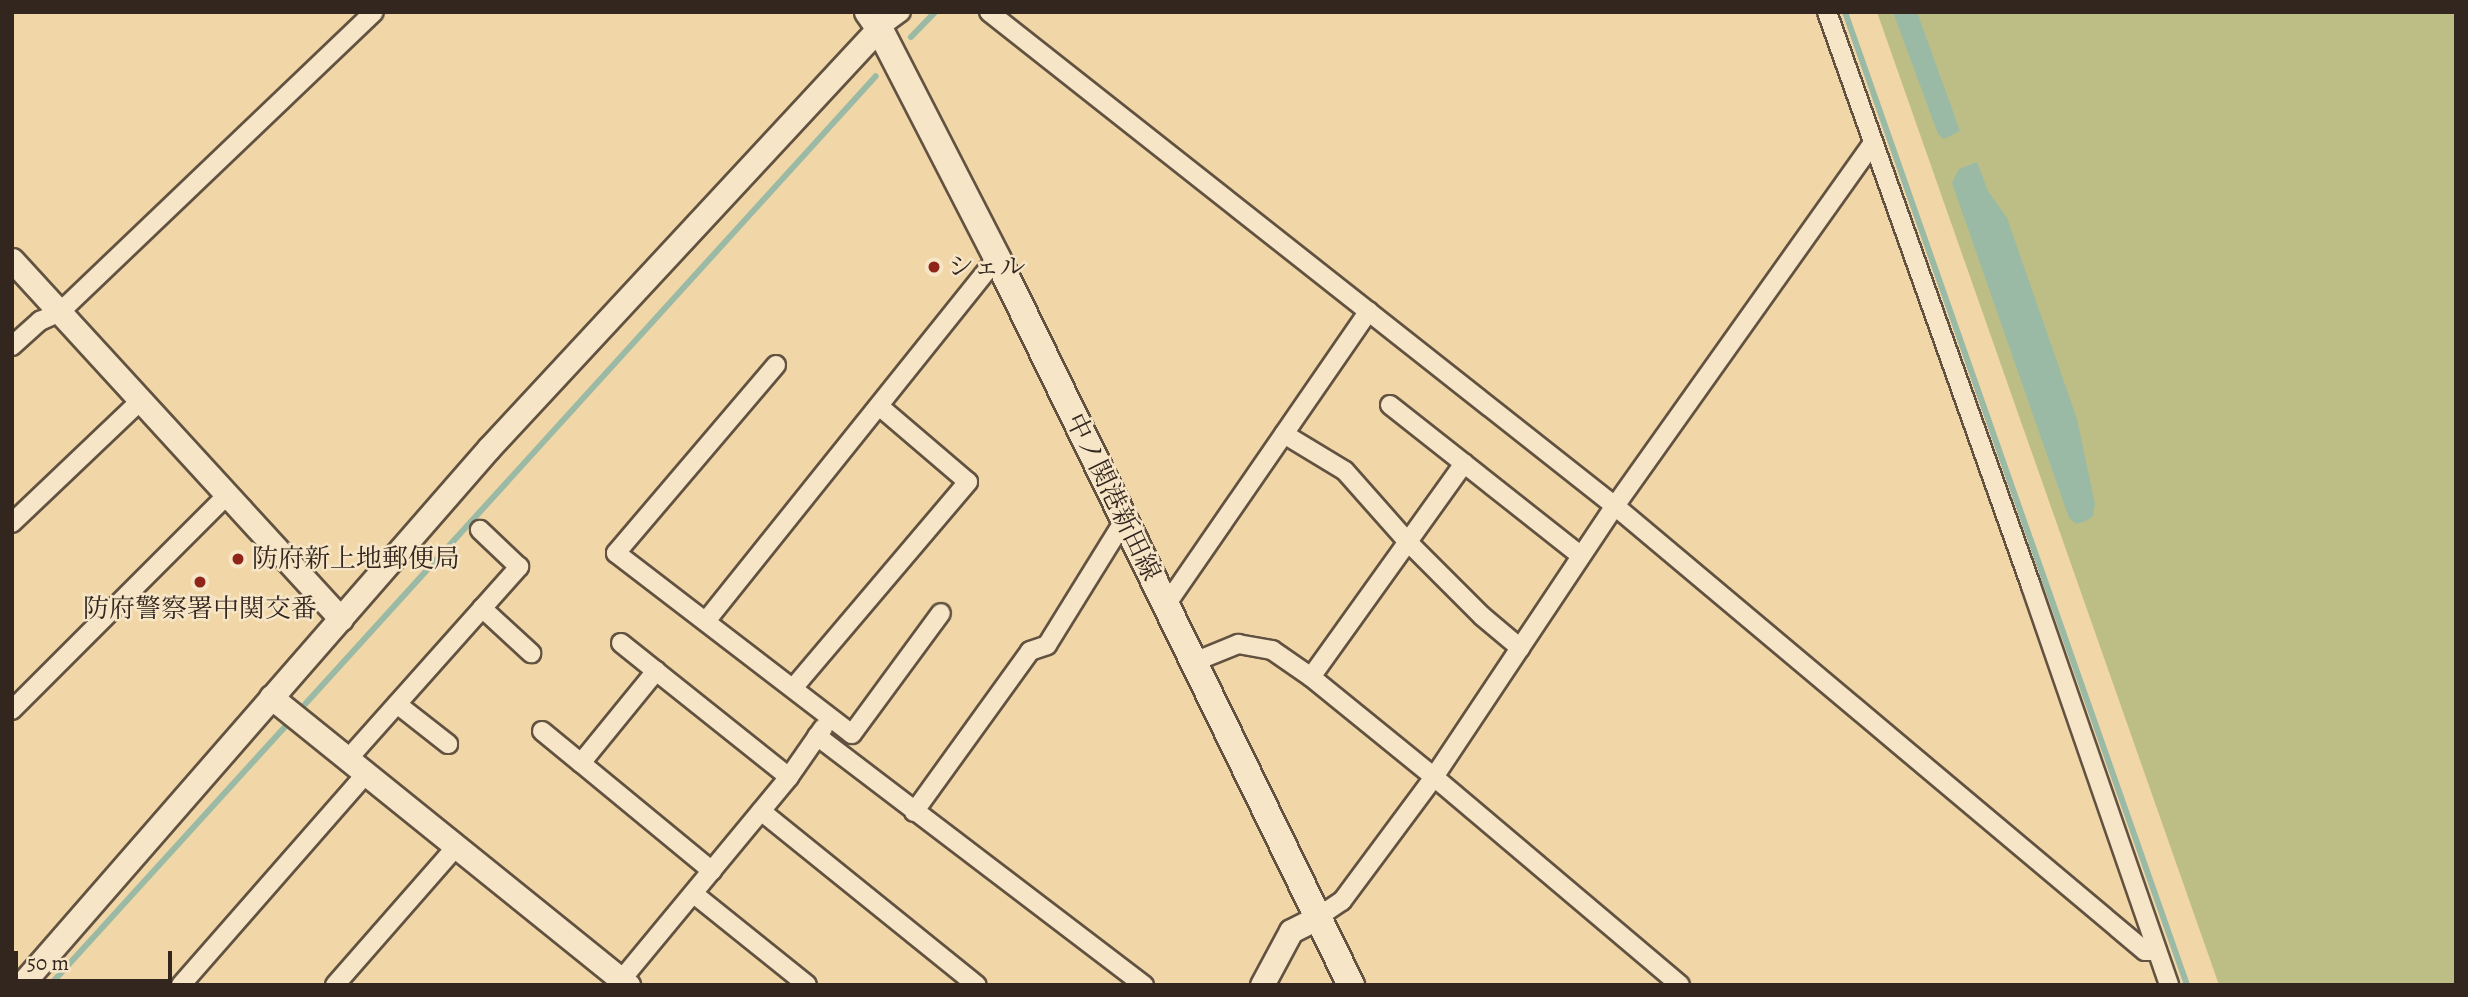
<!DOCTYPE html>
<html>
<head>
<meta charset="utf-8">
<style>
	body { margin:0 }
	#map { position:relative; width:2468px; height:997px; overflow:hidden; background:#f1d7a7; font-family:Alegreya,"Noto Serif JP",serif }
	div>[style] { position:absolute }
	.green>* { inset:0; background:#bcbe85 }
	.water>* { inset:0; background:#9bbaa5 }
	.stream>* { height:6px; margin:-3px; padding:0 3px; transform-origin:3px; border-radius:3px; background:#9bbaa5 }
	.roads { filter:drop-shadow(2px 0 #625241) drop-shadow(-2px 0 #625241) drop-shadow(0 2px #625241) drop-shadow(0 -2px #625241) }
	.minor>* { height:18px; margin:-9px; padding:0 9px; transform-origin:9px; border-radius:9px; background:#f6e5c6 }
	.tertiary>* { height:23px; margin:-11.5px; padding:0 11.5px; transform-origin:11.5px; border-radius:11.5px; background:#f6e5c6 }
	.secondary>* { height:26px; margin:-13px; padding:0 13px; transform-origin:13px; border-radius:13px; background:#f6e5c6 }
	.dots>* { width:19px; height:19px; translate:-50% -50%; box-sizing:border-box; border:4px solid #f6e5c6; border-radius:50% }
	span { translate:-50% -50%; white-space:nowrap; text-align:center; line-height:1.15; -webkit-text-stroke:5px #f6e5c6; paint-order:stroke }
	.poi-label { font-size:26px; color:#32261f }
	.left { translate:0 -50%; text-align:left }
	.street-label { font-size:26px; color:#32261f }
	.frame { position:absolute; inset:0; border:14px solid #32261f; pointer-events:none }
	.scale { position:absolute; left:14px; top:951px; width:158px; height:32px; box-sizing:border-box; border:4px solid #32261f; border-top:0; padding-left:9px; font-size:21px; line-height:24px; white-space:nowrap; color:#32261f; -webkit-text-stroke:5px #f6e5c6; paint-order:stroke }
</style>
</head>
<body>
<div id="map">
	<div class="green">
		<i style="clip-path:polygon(1877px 12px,2456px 12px,2456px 985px,2219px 985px)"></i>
	</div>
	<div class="water">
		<i style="clip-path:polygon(1893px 12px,1917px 12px,1960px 131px,1944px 139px,1938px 134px)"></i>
		<i style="clip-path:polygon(1977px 162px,1988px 191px,2007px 218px,2077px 419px,2095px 504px,2093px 516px,2086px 521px,2076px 524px,2069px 518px,1952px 183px,1959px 169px)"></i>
	</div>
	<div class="stream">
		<i style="left:1845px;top:12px;width:1031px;rotate:70.63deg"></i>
		<i style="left:911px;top:37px;width:35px;rotate:-46deg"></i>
		<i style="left:298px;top:712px;width:859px;rotate:-47.74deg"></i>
		<i style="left:50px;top:985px;width:358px;rotate:-47.7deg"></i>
	</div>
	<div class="roads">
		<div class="minor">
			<i style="left:989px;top:12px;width:797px;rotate:38.28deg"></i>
			<i style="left:1615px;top:506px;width:692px;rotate:40.02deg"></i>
			<i style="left:2145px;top:951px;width:12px"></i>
			<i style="left:1827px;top:12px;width:609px;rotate:70.43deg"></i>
			<i style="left:2031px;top:586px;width:422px;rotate:70.9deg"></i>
			<i style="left:879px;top:28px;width:27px;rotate:-36deg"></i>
			<i style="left:12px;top:346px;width:38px;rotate:-42deg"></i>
			<i style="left:40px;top:321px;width:22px;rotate:-24deg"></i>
			<i style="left:60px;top:312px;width:434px;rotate:-43.7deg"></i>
			<i style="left:776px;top:365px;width:247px;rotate:130.4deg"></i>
			<i style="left:616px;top:553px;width:297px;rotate:37.5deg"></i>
			<i style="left:852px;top:734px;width:150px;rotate:-53.7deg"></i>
			<i style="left:1390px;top:405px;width:243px;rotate:38.3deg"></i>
			<i style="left:1284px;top:434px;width:71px;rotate:31.2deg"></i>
			<i style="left:1345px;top:471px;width:92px;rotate:48.5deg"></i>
			<i style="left:1406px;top:540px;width:107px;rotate:45deg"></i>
			<i style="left:1482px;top:616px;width:50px;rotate:40.1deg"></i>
			<i style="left:12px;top:523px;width:177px;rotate:-43.6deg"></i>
			<i style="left:1166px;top:605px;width:357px;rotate:-55.4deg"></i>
			<i style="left:482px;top:608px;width:67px;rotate:42.6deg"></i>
			<i style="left:706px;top:621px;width:465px;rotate:-51.3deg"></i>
			<i style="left:621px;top:643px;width:45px;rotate:38.7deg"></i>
			<i style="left:1194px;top:662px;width:48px;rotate:-22.2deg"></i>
			<i style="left:1238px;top:644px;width:35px;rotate:10deg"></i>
			<i style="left:1272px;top:650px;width:47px;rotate:34.7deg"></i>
			<i style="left:1311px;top:677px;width:159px;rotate:39.1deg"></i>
			<i style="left:1434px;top:777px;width:322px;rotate:40.2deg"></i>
			<i style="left:1311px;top:677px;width:263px;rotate:-54.4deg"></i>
			<i style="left:794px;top:687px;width:269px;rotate:-49.7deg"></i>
			<i style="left:968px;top:482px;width:117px;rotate:-139.5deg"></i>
			<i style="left:397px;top:704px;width:65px;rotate:38.1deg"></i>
			<i style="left:12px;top:710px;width:304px;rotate:-45deg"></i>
			<i style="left:542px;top:731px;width:50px;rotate:39.4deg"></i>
			<i style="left:817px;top:736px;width:411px;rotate:37.3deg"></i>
			<i style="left:347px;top:760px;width:259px;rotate:-48.3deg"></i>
			<i style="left:519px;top:567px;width:54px;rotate:-136.5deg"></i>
			<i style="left:761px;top:811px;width:277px;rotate:38.9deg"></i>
			<i style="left:914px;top:812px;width:198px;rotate:-54.2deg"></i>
			<i style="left:1030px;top:651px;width:18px;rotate:-19deg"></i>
			<i style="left:1047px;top:645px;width:146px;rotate:-58.2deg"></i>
			<i style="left:712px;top:871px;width:170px;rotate:-140.5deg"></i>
			<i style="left:581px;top:763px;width:119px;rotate:-50.8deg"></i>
			<i style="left:656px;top:671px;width:170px;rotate:38.6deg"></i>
			<i style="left:694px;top:894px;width:145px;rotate:38.8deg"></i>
			<i style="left:1318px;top:917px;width:29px;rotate:-34deg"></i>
			<i style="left:1342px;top:901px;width:154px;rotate:-53.4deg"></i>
			<i style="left:1434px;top:777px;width:326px;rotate:-56.3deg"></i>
			<i style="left:1615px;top:506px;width:443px;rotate:-54.6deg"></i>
			<i style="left:181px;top:985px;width:279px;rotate:-48.8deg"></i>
			<i style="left:335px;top:985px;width:182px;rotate:-48.8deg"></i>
			<i style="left:617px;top:985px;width:270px;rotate:-50.4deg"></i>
			<i style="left:789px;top:777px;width:60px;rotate:-55.2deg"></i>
		</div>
		<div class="tertiary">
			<i style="left:12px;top:260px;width:487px;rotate:47.5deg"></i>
			<i style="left:271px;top:697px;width:459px;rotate:38.9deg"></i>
			<i style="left:21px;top:985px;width:712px;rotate:-48.93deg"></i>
			<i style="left:489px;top:448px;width:573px;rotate:-47.12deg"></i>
			<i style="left:1262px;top:985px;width:61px;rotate:-61.8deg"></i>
			<i style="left:1291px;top:931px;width:30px;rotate:-27deg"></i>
		</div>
		<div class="secondary">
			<i style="left:868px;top:12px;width:19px;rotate:55deg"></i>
			<i style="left:879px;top:28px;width:259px;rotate:62.8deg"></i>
			<i style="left:997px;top:258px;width:809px;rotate:64.04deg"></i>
		</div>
	</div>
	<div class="dots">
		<i style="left:934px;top:267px;background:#8f2418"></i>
		<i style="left:238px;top:559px;background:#8f2418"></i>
		<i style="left:200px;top:582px;background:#8f2418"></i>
	</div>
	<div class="poi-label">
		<span class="left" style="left:948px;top:267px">シェル</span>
		<span class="left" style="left:252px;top:559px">防府新上地郵便局</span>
		<span style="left:200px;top:609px">防府警察署中関交番</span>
	</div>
	<div class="street-label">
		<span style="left:1113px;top:497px;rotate:64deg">中ノ関港新田線</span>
	</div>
	<div class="frame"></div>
	<div class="scale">50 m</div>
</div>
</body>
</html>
